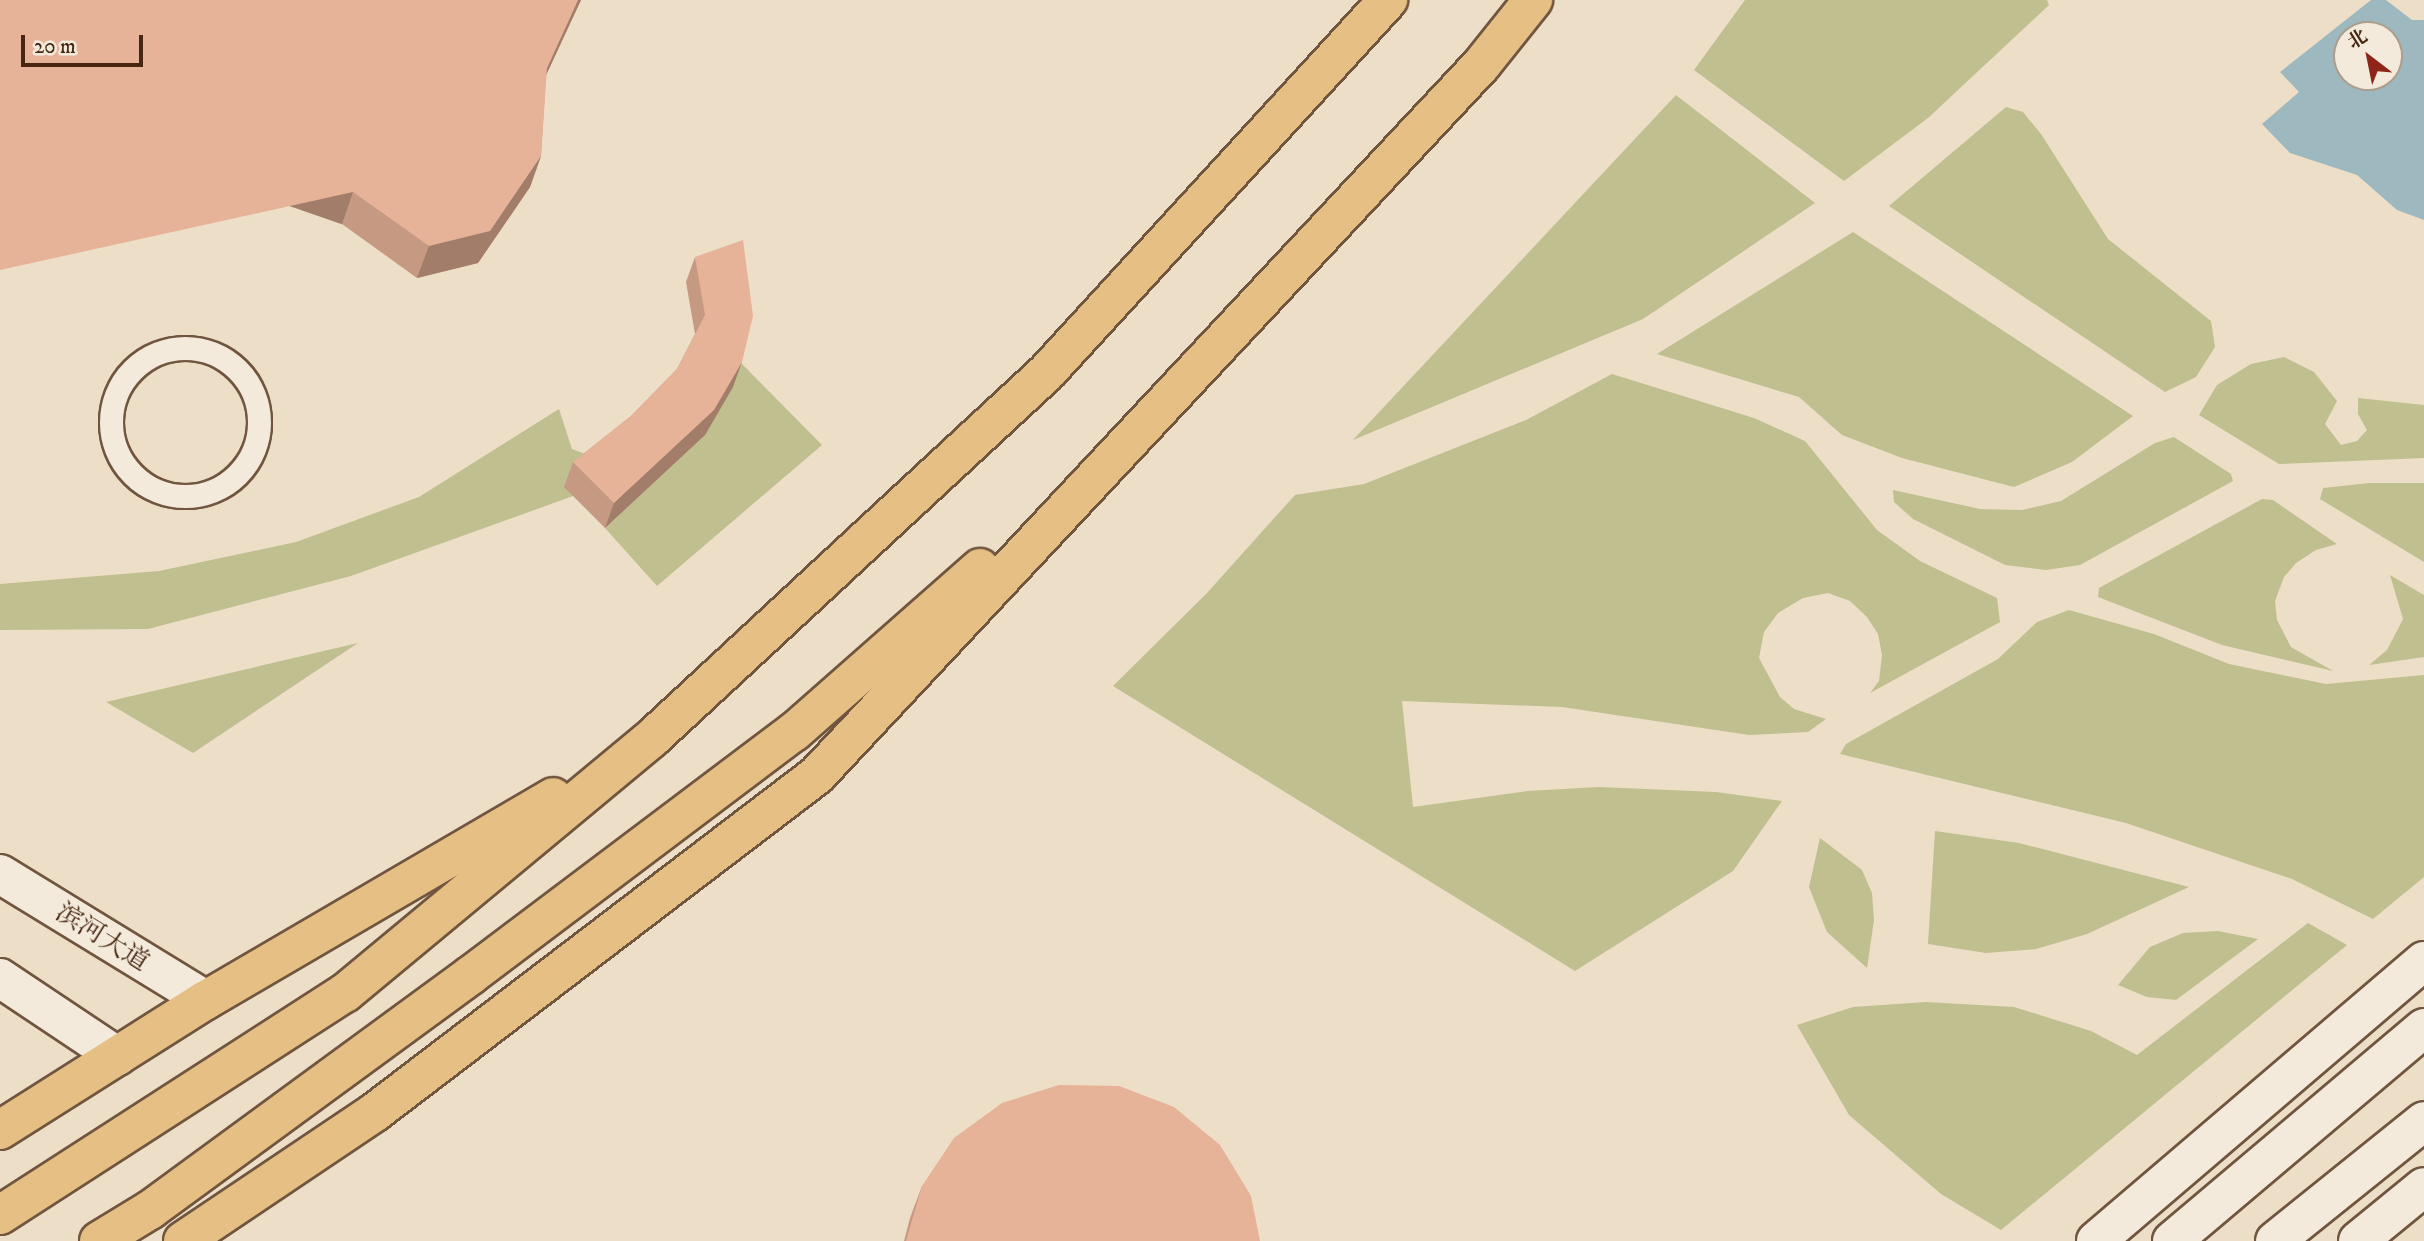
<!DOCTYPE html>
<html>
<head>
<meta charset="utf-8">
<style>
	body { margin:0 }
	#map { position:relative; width:2424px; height:1241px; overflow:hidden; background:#eddec7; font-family:"IM FELL DW Pica","Noto Serif SC",serif }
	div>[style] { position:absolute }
	.green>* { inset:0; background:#c0bf90 }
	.water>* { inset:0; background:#9db9bf }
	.roads { filter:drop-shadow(2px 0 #70553f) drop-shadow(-2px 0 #70553f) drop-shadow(0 2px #70553f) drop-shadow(0 -2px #70553f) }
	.lane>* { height:23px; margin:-11.5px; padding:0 11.5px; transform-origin:11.5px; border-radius:11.5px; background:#f3eadb }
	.lane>.ring { margin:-11.5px; padding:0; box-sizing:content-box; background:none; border:23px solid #f3eadb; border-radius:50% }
	.secondary>* { height:38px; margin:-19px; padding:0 19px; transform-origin:19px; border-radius:19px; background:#f3eadb }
	.primary>* { height:38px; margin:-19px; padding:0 19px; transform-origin:19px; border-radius:19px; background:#e6bf84 }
	.wall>* { inset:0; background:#c69983 }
	.shaded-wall>* { inset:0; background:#a17d6a; transform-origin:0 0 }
	.building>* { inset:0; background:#e6b298 }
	span { translate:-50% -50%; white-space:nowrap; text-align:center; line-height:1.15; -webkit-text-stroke:5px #f3eadb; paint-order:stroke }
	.street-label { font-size:26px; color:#472712 }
	.north { position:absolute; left:2333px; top:21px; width:70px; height:70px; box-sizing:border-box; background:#f3eadb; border:2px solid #ae9c8b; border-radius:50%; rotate:328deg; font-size:19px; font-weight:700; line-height:28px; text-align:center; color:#472712 }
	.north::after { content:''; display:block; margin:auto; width:24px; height:32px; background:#8f2418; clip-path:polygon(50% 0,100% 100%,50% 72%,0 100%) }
	.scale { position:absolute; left:21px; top:35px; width:122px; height:32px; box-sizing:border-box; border:4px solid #472712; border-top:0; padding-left:9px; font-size:21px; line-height:24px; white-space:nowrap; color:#472712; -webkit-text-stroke:5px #f3eadb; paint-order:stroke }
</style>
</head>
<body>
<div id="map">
	<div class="green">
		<i style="clip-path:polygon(1745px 0,2047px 0,2049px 5px,1928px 118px,1844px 181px,1694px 70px)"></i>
		<i style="clip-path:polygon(1676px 95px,1815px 203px,1643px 319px,1353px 440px)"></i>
		<i style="clip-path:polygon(2006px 107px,2023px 112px,2041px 134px,2108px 239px,2211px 321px,2215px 347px,2196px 377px,2165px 392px,1889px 206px)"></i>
		<i style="clip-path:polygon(1853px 232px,2133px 416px,2072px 462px,2014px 487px,1902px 458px,1842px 435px,1799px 397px,1657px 354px)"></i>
		<i style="clip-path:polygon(2284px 357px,2314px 372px,2337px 401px,2325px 424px,2341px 445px,2357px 441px,2367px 430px,2358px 414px,2358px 398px,2424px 405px,2424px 458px,2279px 464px,2199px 415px,2217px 385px,2251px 364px)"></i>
		<i style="clip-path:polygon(739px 361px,822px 445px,657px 586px,605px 528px,705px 435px)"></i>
		<i style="clip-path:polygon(1612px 374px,1754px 418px,1805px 441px,1877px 530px,1920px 561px,1997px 598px,2000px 622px,1870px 693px,1879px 681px,1882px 655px,1878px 634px,1867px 617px,1850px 601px,1828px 593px,1803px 598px,1778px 613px,1764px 632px,1759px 658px,1780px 697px,1794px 709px,1826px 719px,1808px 732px,1749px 735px,1562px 707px,1402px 701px,1413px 807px,1528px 791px,1599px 787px,1716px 792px,1782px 801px,1733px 871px,1575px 971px,1113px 686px,1207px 593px,1295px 495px,1364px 484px,1526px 420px)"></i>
		<i style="clip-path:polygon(559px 409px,572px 449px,598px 459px,576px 495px,351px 576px,148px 629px,0 630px,0 584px,159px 571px,296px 542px,419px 497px)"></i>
		<i style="clip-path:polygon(2174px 437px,2231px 474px,2233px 481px,2080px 565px,2046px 570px,2005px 565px,1913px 519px,1894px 502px,1893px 490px,1980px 509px,2022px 510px,2061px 501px,2155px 443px)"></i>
		<i style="clip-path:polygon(2370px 483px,2424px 483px,2424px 562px,2320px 499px,2323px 488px)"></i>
		<i style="clip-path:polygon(2262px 499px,2273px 500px,2337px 544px,2316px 550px,2296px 563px,2284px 577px,2275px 601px,2277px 620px,2291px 647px,2333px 671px,2222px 645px,2098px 597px,2099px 588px)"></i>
		<i style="clip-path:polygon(2390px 575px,2424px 595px,2424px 657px,2369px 665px,2387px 650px,2403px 619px)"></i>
		<i style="clip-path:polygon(2069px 610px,2154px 634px,2229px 664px,2326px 684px,2424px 675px,2424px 877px,2373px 919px,2292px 879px,2126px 823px,1840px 754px,1846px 744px,1998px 659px,2037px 622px)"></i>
		<i style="clip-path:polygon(358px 643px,193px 753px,106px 702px)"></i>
		<i style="clip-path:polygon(1935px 831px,2019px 843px,2189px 887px,2087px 934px,2036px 949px,1986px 953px,1928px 944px)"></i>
		<i style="clip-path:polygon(1820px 838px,1862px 870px,1872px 893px,1874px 920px,1867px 968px,1827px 932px,1809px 887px)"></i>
		<i style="clip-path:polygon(2308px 923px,2347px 945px,2001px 1230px,1941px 1194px,1849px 1115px,1797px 1025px,1853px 1007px,1926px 1002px,2014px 1007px,2091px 1031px,2137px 1055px)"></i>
		<i style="clip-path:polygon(2218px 931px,2258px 939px,2176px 1000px,2147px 997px,2118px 985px,2150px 947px,2183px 933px)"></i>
	</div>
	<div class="water">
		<i style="clip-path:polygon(evenodd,2371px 0,2386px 0,2412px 20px,2424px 20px,2424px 220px,2397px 210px,2357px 175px,2290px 153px,2262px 124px,2299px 92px,2280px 72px,2371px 0,2347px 35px,2389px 35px,2389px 77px,2347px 77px,2347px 35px)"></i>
	</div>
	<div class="roads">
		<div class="lane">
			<i class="ring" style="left:111px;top:348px;width:125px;height:125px"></i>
		</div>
		<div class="secondary">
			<i style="left:0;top:874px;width:241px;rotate:31.5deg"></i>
			<i style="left:0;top:978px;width:141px;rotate:33.7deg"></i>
			<i style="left:2096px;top:1241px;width:431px;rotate:-40.5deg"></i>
			<i style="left:2172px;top:1241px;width:330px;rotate:-40.2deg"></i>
			<i style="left:2275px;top:1241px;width:191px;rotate:-38.8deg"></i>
			<i style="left:2358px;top:1241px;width:85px;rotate:-39.3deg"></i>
		</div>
		<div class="primary">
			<i style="left:0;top:1130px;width:244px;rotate:-32.3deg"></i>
			<i style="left:206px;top:1000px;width:402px;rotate:-30.3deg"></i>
			<i style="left:0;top:1215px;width:410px;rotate:-32.8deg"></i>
			<i style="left:345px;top:993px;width:398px;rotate:-39.7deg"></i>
			<i style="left:651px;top:739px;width:540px;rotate:-42.82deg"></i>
			<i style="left:1047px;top:372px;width:505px;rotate:-47.49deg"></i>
			<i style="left:99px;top:1241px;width:60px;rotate:-31.3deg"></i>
			<i style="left:150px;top:1210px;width:398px;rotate:-36.2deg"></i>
			<i style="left:471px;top:975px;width:404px;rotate:-37deg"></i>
			<i style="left:794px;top:732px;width:248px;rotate:-41.4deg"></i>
			<i style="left:183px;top:1241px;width:231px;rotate:-33.9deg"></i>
			<i style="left:375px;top:1112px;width:556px;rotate:-37.32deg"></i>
			<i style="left:817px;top:775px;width:974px;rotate:-46.91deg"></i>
			<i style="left:1482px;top:64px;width:82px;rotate:-51.4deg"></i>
		</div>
	</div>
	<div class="wall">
		<i style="clip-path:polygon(0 0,581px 0,546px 75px,541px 156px,530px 187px,478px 263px,417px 278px,342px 224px)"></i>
		<i style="clip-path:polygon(695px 257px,733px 387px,705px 435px,605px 528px,564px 487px,573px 462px,631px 416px,677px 369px,695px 334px,686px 282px)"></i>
		<i style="clip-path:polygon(922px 1186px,1260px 1241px,904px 1241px,910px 1218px)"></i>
	</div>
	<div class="shaded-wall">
		<i style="clip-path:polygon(578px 0,581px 0,535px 99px,547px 68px)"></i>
		<i style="clip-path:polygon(541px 156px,530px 187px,478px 263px,417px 278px,429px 246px)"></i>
		<i style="left:353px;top:192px;width:34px;height:362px;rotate:109deg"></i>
		<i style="clip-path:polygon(742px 362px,733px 387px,705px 435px,605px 528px,614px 503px)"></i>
	</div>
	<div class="building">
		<i style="clip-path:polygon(0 0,578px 0,547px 68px,541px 156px,490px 231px,429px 246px,353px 192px,0 270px)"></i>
		<i style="clip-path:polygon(743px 240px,753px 316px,742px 362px,714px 410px,614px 503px,573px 462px,631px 416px,677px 369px,705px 315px,695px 257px)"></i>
		<i style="clip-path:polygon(1059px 1085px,1119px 1086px,1174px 1107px,1220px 1145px,1251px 1196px,1260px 1241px,906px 1241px,922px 1186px,954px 1138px,1002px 1103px)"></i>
	</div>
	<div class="street-label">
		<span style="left:102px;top:938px;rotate:32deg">滨河大道</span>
	</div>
	<div class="north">北</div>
	<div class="scale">20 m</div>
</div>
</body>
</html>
